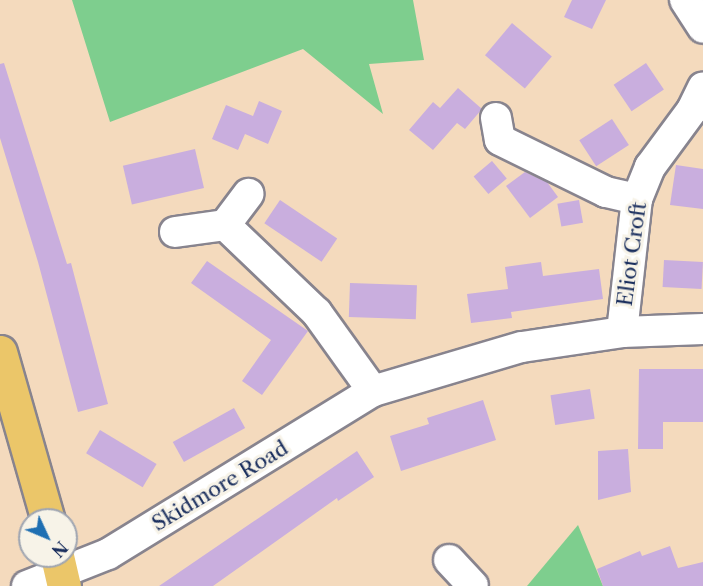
<!DOCTYPE html>
<html>
<head>
<meta charset="utf-8">
<style>
	body { margin:0 }
	#map { position:relative; width:703px; height:586px; overflow:hidden; background:#f4dabd; font-family:"Libre Caslon Text",serif }
	div>[style] { position:absolute }
	.green>* { inset:0; background:#7ece8e }
	.building>* { inset:0; background:#c9aede; transform-origin:0 0 }
	.roads { filter:drop-shadow(2px 0 #88848e) drop-shadow(-2px 0 #88848e) drop-shadow(0 2px #88848e) drop-shadow(0 -2px #88848e) }
	.minor>* { height:30px; margin:-15px; padding:0 15px; transform-origin:15px; border-radius:15px; background:#fff }
	.major>* { height:33px; margin:-16.5px; padding:0 16.5px; transform-origin:16.5px; border-radius:16.5px; background:#ebc669 }
	span { translate:-50% -50%; white-space:nowrap; text-align:center; line-height:1.15; -webkit-text-stroke:6px #f7f3e8; paint-order:stroke }
	.street-label { font-size:21px; color:#1b2f5e }
	.north { position:absolute; left:18px; top:508px; width:60px; height:60px; box-sizing:border-box; background:#f7f3e8; border:2px solid #9fa5b1; border-radius:50%; rotate:134deg; font-size:16px; font-weight:700; line-height:24px; text-align:center; color:#1b2f5e }
	.north::after { content:''; display:block; margin:auto; width:21px; height:27px; background:#1f6fb2; clip-path:polygon(50% 0,100% 100%,50% 72%,0 100%) }
</style>
</head>
<body>
<div id="map">
	<div class="green">
		<i style="clip-path:polygon(72px 0,413px 0,424px 60px,369px 64px,383px 114px,303px 49px,110px 122px)"></i>
		<i style="clip-path:polygon(578px 525px,603px 586px,527px 586px)"></i>
	</div>
	<div class="building">
		<i style="clip-path:polygon(572px 0,606px 0,592px 29px,564px 17px)"></i>
		<i style="left:512px;top:23px;width:52px;height:42px;rotate:40deg"></i>
		<i style="clip-path:polygon(4px 63px,67px 264px,71px 263px,108px 404px,78px 412px,38px 262px,0 138px,0 64px)"></i>
		<i style="left:646px;top:63px;width:32px;height:39px;rotate:56deg"></i>
		<i style="clip-path:polygon(458px 88px,482px 109px,465px 129px,457px 123px,433px 150px,409px 130px,433px 102px,440px 108px)"></i>
		<i style="clip-path:polygon(259px 101px,282px 111px,268px 144px,245px 134px,238px 150px,212px 139px,226px 105px,253px 116px)"></i>
		<i style="left:612px;top:119px;width:31px;height:39px;rotate:57deg"></i>
		<i style="left:195px;top:149px;width:40px;height:74px;rotate:77deg"></i>
		<i style="left:492px;top:161px;width:23px;height:24px;rotate:50deg"></i>
		<i style="clip-path:polygon(676px 165px,703px 169px,703px 209px,670px 205px)"></i>
		<i style="clip-path:polygon(525px 172px,547px 182px,558px 197px,530px 218px,506px 186px)"></i>
		<i style="left:280px;top:200px;width:69px;height:28px;rotate:34deg"></i>
		<i style="left:579px;top:200px;width:23px;height:22px;rotate:80deg"></i>
		<i style="left:664px;top:260px;width:39px;height:27px;rotate:3deg"></i>
		<i style="clip-path:polygon(207px 261px,308px 331px,262px 395px,242px 381px,271px 340px,191px 283px)"></i>
		<i style="clip-path:polygon(541px 262px,543px 276px,599px 269px,603px 299px,511px 312px,512px 318px,471px 323px,467px 294px,508px 289px,505px 267px)"></i>
		<i style="left:350px;top:283px;width:67px;height:34px;rotate:2deg"></i>
		<i style="clip-path:polygon(639px 369px,703px 369px,703px 422px,663px 422px,663px 449px,638px 449px)"></i>
		<i style="left:590px;top:389px;width:30px;height:40px;rotate:81deg"></i>
		<i style="clip-path:polygon(483px 400px,496px 440px,401px 471px,390px 436px,429px 424px,427px 418px)"></i>
		<i style="left:234px;top:408px;width:23px;height:70px;rotate:61deg"></i>
		<i style="left:100px;top:430px;width:66px;height:27px;rotate:31deg"></i>
		<i style="clip-path:polygon(628px 449px,631px 492px,598px 500px,598px 451px)"></i>
		<i style="clip-path:polygon(357px 451px,374px 477px,338px 501px,337px 498px,213px 586px,159px 586px)"></i>
		<i style="clip-path:polygon(670px 546px,678px 568px,703px 562px,703px 586px,603px 586px,597px 569px,640px 551px,642px 556px)"></i>
	</div>
	<div class="roads">
		<div class="minor">
			<i style="left:685px;top:0;width:33px;rotate:57deg"></i>
			<i style="left:496px;top:118px;width:22px;rotate:80deg"></i>
			<i style="left:500px;top:140px;width:118px;rotate:26.1deg"></i>
			<i style="left:606px;top:192px;width:32px;rotate:13deg"></i>
			<i style="left:225px;top:225px;width:127px;rotate:43.7deg"></i>
			<i style="left:317px;top:313px;width:96px;rotate:54.3deg"></i>
			<i style="left:175px;top:232px;width:50px;rotate:-8deg"></i>
			<i style="left:225px;top:225px;width:39px;rotate:-53deg"></i>
			<i style="left:622px;top:332px;width:134px;rotate:-83.6deg"></i>
			<i style="left:637px;top:199px;width:35px;rotate:-68deg"></i>
			<i style="left:650px;top:167px;width:71px;rotate:-53.6deg"></i>
			<i style="left:692px;top:110px;width:25px;rotate:-64deg"></i>
			<i style="left:449px;top:560px;width:35px;rotate:47deg"></i>
			<i style="left:27px;top:586px;width:87px;rotate:-21.6deg"></i>
			<i style="left:108px;top:554px;width:311px;rotate:-31.6deg"></i>
			<i style="left:373px;top:391px;width:155px;rotate:-16.5deg"></i>
			<i style="left:522px;top:347px;width:101px;rotate:-8.5deg"></i>
			<i style="left:622px;top:332px;width:81px;rotate:-2.1deg"></i>
		</div>
		<div class="major">
			<i style="left:0;top:352px;width:175px;rotate:74.1deg"></i>
			<i style="left:57px;top:556px;width:31px;rotate:77deg"></i>
		</div>
	</div>
	<div class="street-label">
		<span style="left:632px;top:254px;rotate:-82deg">Eliot Croft</span>
		<span style="left:220px;top:486px;rotate:-31deg">Skidmore Road</span>
	</div>
	<div class="north">N</div>
</div>
</body>
</html>
